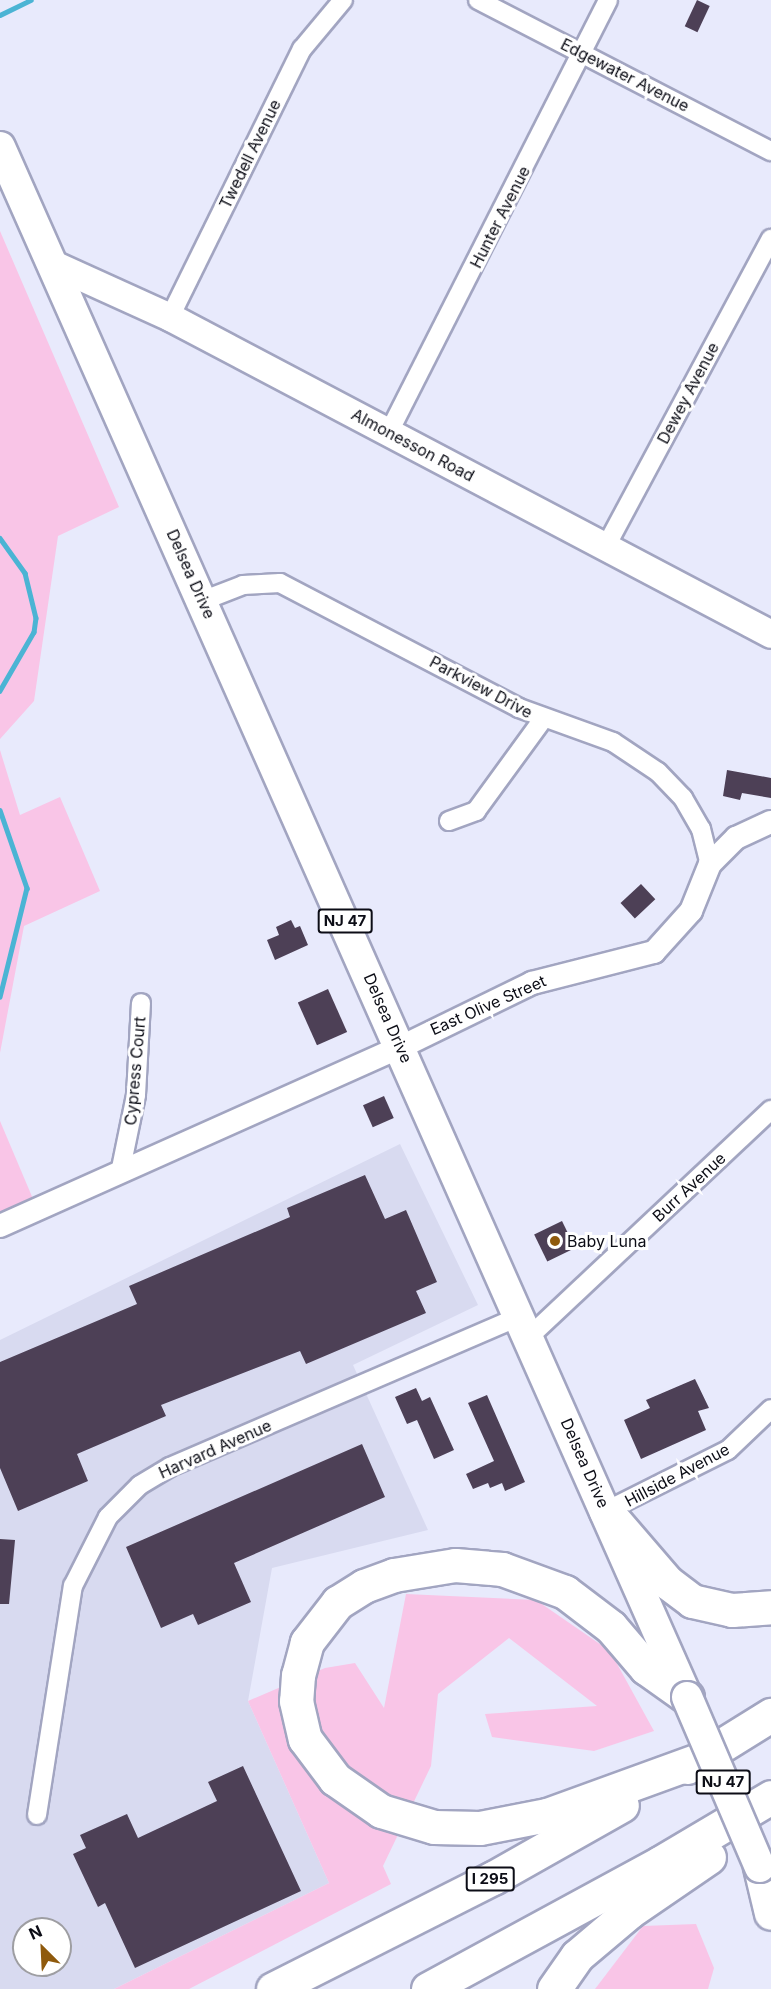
<!DOCTYPE html>
<html>
<head>
<meta charset="utf-8">
<style>
	body { margin:0 }
	#map { position:relative; width:771px; height:1989px; overflow:hidden; background:#e8eafc; font-family:Inter,sans-serif }
	div>[style] { position:absolute }
	.built>* { inset:0; background:#d8daf0 }
	.green>* { inset:0; background:#f9c5e7 }
	.stream>* { height:4.5px; margin:-2.25px; padding:0 2.25px; transform-origin:2.25px; border-radius:2.25px; background:#4bb4d4 }
	.building>* { inset:0; background:#4d4056; transform-origin:0 0 }
	.roads { filter:drop-shadow(2px 0 #a2a5c1) drop-shadow(-2px 0 #a2a5c1) drop-shadow(0 2px #a2a5c1) drop-shadow(0 -2px #a2a5c1) }
	.minor>* { height:18px; margin:-9px; padding:0 9px; transform-origin:9px; border-radius:9px; background:#fff }
	.tertiary>* { height:22px; margin:-11px; padding:0 11px; transform-origin:11px; border-radius:11px; background:#fff }
	.secondary>* { height:27px; margin:-13.5px; padding:0 13.5px; transform-origin:13.5px; border-radius:13.5px; background:#fff }
	.primary>* { height:30px; margin:-15px; padding:0 15px; transform-origin:15px; border-radius:15px; background:#fff }
	.motorway>* { height:33px; margin:-16.5px; padding:0 16.5px; transform-origin:16.5px; border-radius:16.5px; background:#fff }
	.bridges { filter:drop-shadow(2px 0 #a2a5c1) drop-shadow(-2px 0 #a2a5c1) drop-shadow(0 2px #a2a5c1) drop-shadow(0 -2px #a2a5c1) }
	.primary-bridge>* { height:30px; margin:-15px; padding:0 15px; transform-origin:15px; border-radius:15px; background:#fff }
	.dots>* { width:16px; height:16px; translate:-50% -50%; box-sizing:border-box; border:3px solid #fff; border-radius:50% }
	span { translate:-50% -50%; white-space:nowrap; text-align:center; line-height:1.15; -webkit-text-stroke:6px #fff; paint-order:stroke }
	.shield-label span { padding:2px 4px; background:#fff; border:2px solid; border-radius:4px; -webkit-text-stroke-width:0 }
	.shield-label { font-size:15px; color:#0c0d16; font-weight:700 }
	.street-label { font-size:16px; color:#0c0d16 }
	.poi-label { font-size:16px; color:#0c0d16 }
	.left { translate:0 -50%; text-align:left }
	.north { position:absolute; left:12px; top:1917px; width:60px; height:60px; box-sizing:border-box; background:#fff; border:2px solid #9e9ea2; border-radius:50%; rotate:336deg; font-size:16px; font-weight:700; line-height:24px; text-align:center; color:#0c0d16 }
	.north::after { content:''; display:block; margin:auto; width:21px; height:27px; background:#8f5a0d; clip-path:polygon(50% 0,100% 100%,50% 72%,0 100%) }
</style>
</head>
<body>
<div id="map">
	<div class="built">
		<i style="clip-path:polygon(evenodd,400px 1144px,478px 1305px,353px 1365px,428px 1530px,272px 1568px,248px 1701px,329px 1883px,114px 1989px,0 1989px,0 1340px,400px 1144px,24px 1929px,60px 1929px,60px 1965px,24px 1965px,24px 1929px)"></i>
	</div>
	<div class="green">
		<i style="clip-path:polygon(0 231px,119px 507px,58px 536px,34px 701px,0 739px)"></i>
		<i style="clip-path:polygon(0 750px,20px 815px,60px 797px,100px 891px,24px 926px,0 1053px)"></i>
		<i style="clip-path:polygon(0 1121px,36px 1206px,0 1222px)"></i>
		<i style="clip-path:polygon(406px 1594px,536px 1600px,610px 1651px,654px 1731px,594px 1751px,492px 1737px,485px 1714px,597px 1706px,509px 1638px,438px 1694px,431px 1766px,383px 1866px,391px 1884px,189px 1989px,114px 1989px,329px 1883px,248px 1701px,325px 1668px,355px 1663px,384px 1708px)"></i>
		<i style="clip-path:polygon(696px 1924px,714px 1968px,708px 1989px,595px 1989px,643px 1926px)"></i>
	</div>
	<div class="stream">
		<i style="left:0;top:15px;width:34px;rotate:-26deg"></i>
		<i style="left:0;top:538px;width:43px;rotate:54.5deg"></i>
		<i style="left:25px;top:573px;width:46px;rotate:76.3deg"></i>
		<i style="left:36px;top:618px;width:14px;rotate:98deg"></i>
		<i style="left:34px;top:632px;width:68px;rotate:120deg"></i>
		<i style="left:0;top:810px;width:83px;rotate:70.9deg"></i>
		<i style="left:27px;top:888px;width:112px;rotate:103.9deg"></i>
	</div>
	<div class="building">
		<i style="left:697px;top:0;width:14px;height:29px;rotate:25deg"></i>
		<i style="clip-path:polygon(727px 770px,771px 778px,771px 798px,742px 793px,740px 800px,723px 796px)"></i>
		<i style="left:641px;top:884px;width:21px;height:28px;rotate:47deg"></i>
		<i style="clip-path:polygon(291px 920px,295px 928px,300px 926px,308px 945px,275px 960px,267px 940px,279px 935px,276px 927px)"></i>
		<i style="left:328px;top:989px;width:47px;height:33px;rotate:66deg"></i>
		<i style="left:384px;top:1096px;width:24px;height:23px;rotate:66deg"></i>
		<i style="clip-path:polygon(365px 1175px,385px 1219px,406px 1210px,437px 1282px,416px 1291px,426px 1313px,306px 1364px,300px 1351px,161px 1405px,166px 1416px,77px 1454px,88px 1481px,18px 1511px,0 1468px,0 1362px,137px 1304px,129px 1286px,290px 1217px,287px 1208px)"></i>
		<i style="left:562px;top:1221px;width:30px;height:31px;rotate:64deg"></i>
		<i style="clip-path:polygon(695px 1379px,709px 1408px,698px 1411px,706px 1430px,641px 1459px,624px 1420px,650px 1408px,646px 1400px)"></i>
		<i style="clip-path:polygon(416px 1388px,422px 1401px,430px 1397px,454px 1450px,434px 1459px,417px 1420px,407px 1424px,395px 1397px)"></i>
		<i style="clip-path:polygon(487px 1395px,525px 1482px,505px 1491px,502px 1483px,490px 1488px,488px 1483px,473px 1489px,466px 1474px,494px 1461px,468px 1403px)"></i>
		<i style="clip-path:polygon(362px 1444px,385px 1497px,234px 1563px,251px 1602px,198px 1625px,193px 1614px,161px 1628px,126px 1547px)"></i>
		<i style="clip-path:polygon(0 1539px,15px 1540px,9px 1604px,0 1604px)"></i>
		<i style="clip-path:polygon(243px 1766px,301px 1891px,135px 1968px,105px 1903px,98px 1907px,73px 1854px,86px 1848px,80px 1835px,127px 1814px,138px 1838px,217px 1801px,208px 1782px)"></i>
	</div>
	<div class="roads">
		<div class="minor">
			<i style="left:478px;top:0;width:330px;rotate:27.3deg"></i>
			<i style="left:170px;top:317px;width:299px;rotate:-63.8deg"></i>
			<i style="left:302px;top:49px;width:64px;rotate:-50.1deg"></i>
			<i style="left:389px;top:432px;width:484px;rotate:-63.1deg"></i>
			<i style="left:605px;top:548px;width:351px;rotate:-61.8deg"></i>
			<i style="left:202px;top:601px;width:44px;rotate:-21.3deg"></i>
			<i style="left:243px;top:585px;width:37px;rotate:-3deg"></i>
			<i style="left:280px;top:583px;width:270px;rotate:27.6deg"></i>
			<i style="left:519px;top:708px;width:100px;rotate:19.9deg"></i>
			<i style="left:613px;top:742px;width:54px;rotate:33.7deg"></i>
			<i style="left:658px;top:772px;width:36px;rotate:46deg"></i>
			<i style="left:683px;top:798px;width:36px;rotate:60deg"></i>
			<i style="left:701px;top:829px;width:36px;rotate:76deg"></i>
			<i style="left:449px;top:821px;width:29px;rotate:-20deg"></i>
			<i style="left:476px;top:811px;width:114px;rotate:-53.9deg"></i>
			<i style="left:120px;top:1173px;width:80px;rotate:-78.4deg"></i>
			<i style="left:136px;top:1095px;width:92px;rotate:-86.9deg"></i>
			<i style="left:529px;top:1337px;width:332px;rotate:-43.2deg"></i>
			<i style="left:606px;top:1511px;width:136px;rotate:-26.6deg"></i>
			<i style="left:728px;top:1450px;width:59px;rotate:-43.6deg"></i>
			<i style="left:37px;top:1815px;width:232px;rotate:-81.1deg"></i>
			<i style="left:73px;top:1586px;width:77px;rotate:-63.1deg"></i>
			<i style="left:108px;top:1517px;width:45px;rotate:-45deg"></i>
			<i style="left:140px;top:1485px;width:35px;rotate:-31deg"></i>
			<i style="left:170px;top:1467px;width:379px;rotate:-23.3deg"></i>
		</div>
		<div class="tertiary">
			<i style="left:0;top:1226px;width:439px;rotate:-24.1deg"></i>
			<i style="left:401px;top:1047px;width:146px;rotate:-26deg"></i>
			<i style="left:532px;top:983px;width:126px;rotate:-14.3deg"></i>
			<i style="left:654px;top:952px;width:55px;rotate:-47.9deg"></i>
			<i style="left:691px;top:911px;width:51px;rotate:-68deg"></i>
			<i style="left:710px;top:864px;width:37px;rotate:-45deg"></i>
			<i style="left:736px;top:838px;width:38px;rotate:-25deg"></i>
		</div>
		<div class="secondary">
			<i style="left:51px;top:263px;width:131px;rotate:24.4deg"></i>
			<i style="left:170px;top:317px;width:679px;rotate:27.81deg"></i>
		</div>
		<div class="primary">
			<i style="left:0;top:147px;width:1695px;rotate:66.1deg"></i>
		</div>
		<div class="motorway">
			<i style="left:606px;top:1511px;width:94px;rotate:49.3deg"></i>
			<i style="left:667px;top:1582px;width:31px;rotate:37deg"></i>
			<i style="left:692px;top:1601px;width:41px;rotate:12.7deg"></i>
			<i style="left:732px;top:1610px;width:39px;rotate:-4deg"></i>
			<i style="left:687px;top:1697px;width:50px;rotate:-144.7deg"></i>
			<i style="left:646px;top:1668px;width:54px;rotate:-130.5deg"></i>
			<i style="left:611px;top:1627px;width:58px;rotate:-142.7deg"></i>
			<i style="left:565px;top:1592px;width:67px;rotate:-159.9deg"></i>
			<i style="left:502px;top:1569px;width:47px;rotate:-175.1deg"></i>
			<i style="left:455px;top:1565px;width:62px;rotate:170.7deg"></i>
			<i style="left:394px;top:1575px;width:32px;rotate:160deg"></i>
			<i style="left:364px;top:1586px;width:31px;rotate:148deg"></i>
			<i style="left:338px;top:1602px;width:51px;rotate:127.8deg"></i>
			<i style="left:307px;top:1642px;width:34px;rotate:105deg"></i>
			<i style="left:298px;top:1675px;width:26px;rotate:94deg"></i>
			<i style="left:296px;top:1701px;width:39px;rotate:77deg"></i>
			<i style="left:305px;top:1739px;width:50px;rotate:53.1deg"></i>
			<i style="left:335px;top:1779px;width:56px;rotate:34.8deg"></i>
			<i style="left:381px;top:1811px;width:55px;rotate:16.8deg"></i>
			<i style="left:434px;top:1827px;width:46px;rotate:1.2deg"></i>
			<i style="left:480px;top:1828px;width:68px;rotate:-11deg"></i>
			<i style="left:547px;top:1815px;width:164px;rotate:-20deg"></i>
			<i style="left:687px;top:1767px;width:99px;rotate:-31.8deg"></i>
			<i style="left:760px;top:1867px;width:47px;rotate:76.6deg"></i>
			<i style="left:273px;top:1989px;width:246px;rotate:-26.8deg"></i>
			<i style="left:493px;top:1878px;width:148px;rotate:-29.5deg"></i>
			<i style="left:428px;top:1989px;width:264px;rotate:-28.5deg"></i>
			<i style="left:660px;top:1863px;width:129px;rotate:-30.7deg"></i>
			<i style="left:554px;top:1989px;width:40px;rotate:-55.1deg"></i>
			<i style="left:577px;top:1956px;width:68px;rotate:-40.2deg"></i>
			<i style="left:629px;top:1912px;width:97px;rotate:-34.5deg"></i>
		</div>
	</div>
	<div class="bridges">
		<div class="primary-bridge">
			<i style="left:687px;top:1697px;width:185px;rotate:66.8deg"></i>
		</div>
	</div>
	<div class="dots">
		<i style="left:555px;top:1241px;background:#8f5a0d"></i>
	</div>
	<div class="shield-label">
		<span style="left:345px;top:921px">NJ 47</span>
		<span style="left:723px;top:1782px">NJ 47</span>
		<span style="left:490px;top:1879px">I 295</span>
	</div>
	<div class="street-label">
		<span style="left:625px;top:75px;rotate:27deg">Edgewater Avenue</span>
		<span style="left:250px;top:154px;rotate:-64deg">Twedell Avenue</span>
		<span style="left:500px;top:217px;rotate:-63deg">Hunter Avenue</span>
		<span style="left:688px;top:393px;rotate:-62deg">Dewey Avenue</span>
		<span style="left:413px;top:445px;rotate:28deg">Almonesson Road</span>
		<span style="left:191px;top:574px;rotate:66deg">Delsea Drive</span>
		<span style="left:481px;top:687px;rotate:28deg">Parkview Drive</span>
		<span style="left:488px;top:1005px;rotate:-24deg">East Olive Street</span>
		<span style="left:388px;top:1018px;rotate:66deg">Delsea Drive</span>
		<span style="left:135px;top:1071px;rotate:-85deg">Cypress Court</span>
		<span style="left:689px;top:1187px;rotate:-43deg">Burr Avenue</span>
		<span style="left:215px;top:1449px;rotate:-24deg">Harvard Avenue</span>
		<span style="left:585px;top:1463px;rotate:66deg">Delsea Drive</span>
		<span style="left:677px;top:1475px;rotate:-28deg">Hillside Avenue</span>
	</div>
	<div class="poi-label">
		<span class="left" style="left:567px;top:1241px">Baby Luna</span>
	</div>
	<div class="north">N</div>
</div>
</body>
</html>
